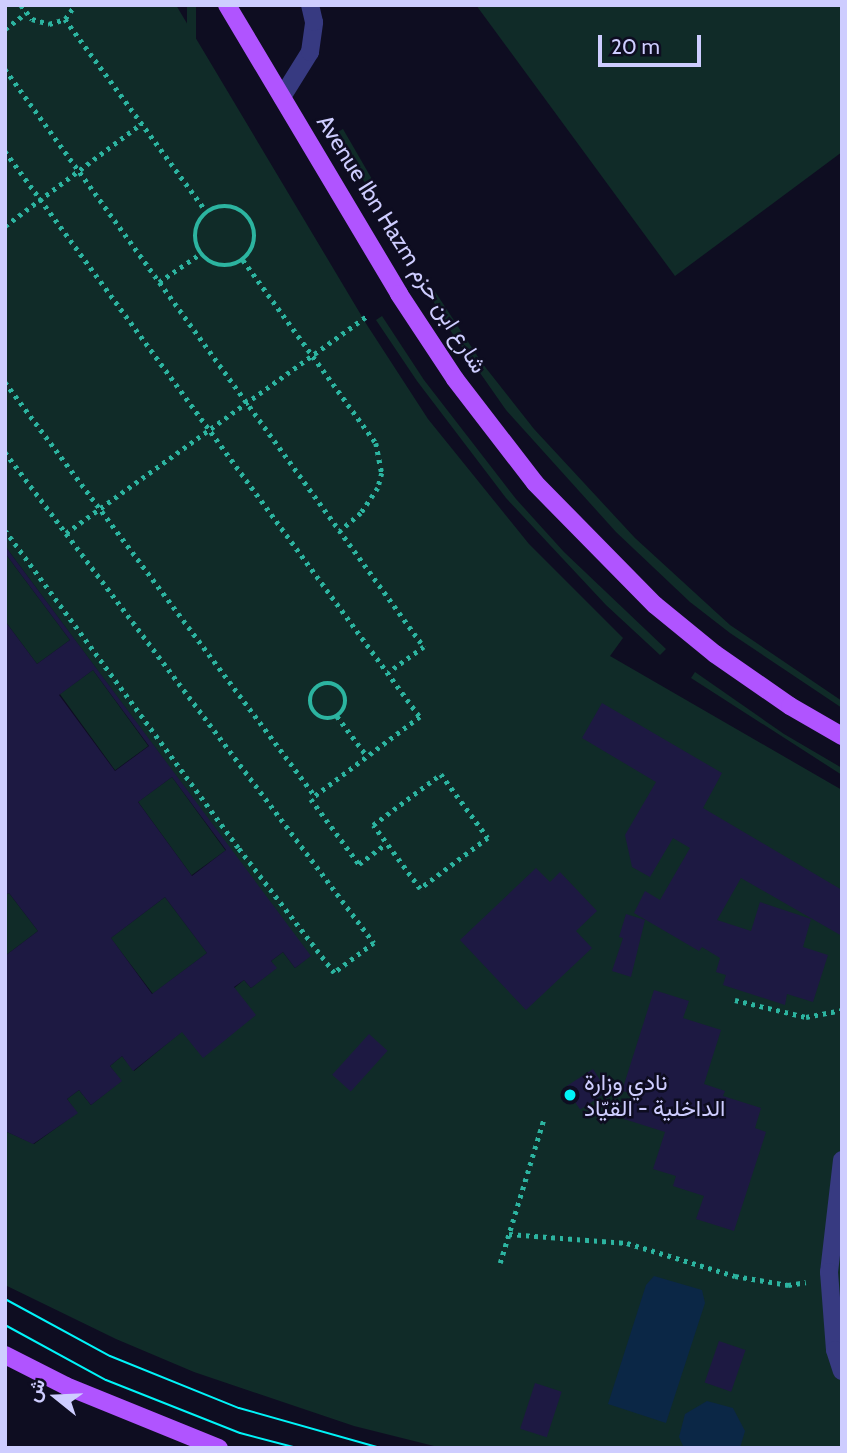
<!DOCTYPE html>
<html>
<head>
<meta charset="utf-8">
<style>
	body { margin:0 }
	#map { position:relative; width:847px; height:1453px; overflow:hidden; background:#0e0d21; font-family:Cabin,Vazirmatn,sans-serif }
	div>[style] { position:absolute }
	.green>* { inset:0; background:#102b28; transform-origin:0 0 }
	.water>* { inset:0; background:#0b2746 }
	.building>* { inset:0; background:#1d1942; transform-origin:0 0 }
	.path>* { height:4.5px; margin-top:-2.25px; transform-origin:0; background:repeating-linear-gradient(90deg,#2cb4a0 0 3.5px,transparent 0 8.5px) }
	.path>.ring { margin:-2.25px; padding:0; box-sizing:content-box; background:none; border:4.5px solid #2cb4a0; border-radius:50% }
	.service>* { height:18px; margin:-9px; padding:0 9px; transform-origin:9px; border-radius:9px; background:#373a81 }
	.primary>* { height:18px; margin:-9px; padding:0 9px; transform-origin:9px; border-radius:9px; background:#b054ff }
	.tram>* { height:2px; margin:-1px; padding:0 1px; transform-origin:1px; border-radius:1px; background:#00f4f8 }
	.dots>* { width:19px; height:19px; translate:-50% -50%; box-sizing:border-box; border:4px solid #0e0d21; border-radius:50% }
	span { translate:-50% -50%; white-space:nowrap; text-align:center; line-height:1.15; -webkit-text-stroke:5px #0e0d21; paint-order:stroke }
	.street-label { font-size:23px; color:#cecdff }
	.poi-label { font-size:23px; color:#cecdff }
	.left { translate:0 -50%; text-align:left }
	.frame { position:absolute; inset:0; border:7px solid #cecdff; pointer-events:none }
	.north { position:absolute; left:21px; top:1362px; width:70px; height:70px; -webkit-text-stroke:5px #0e0d21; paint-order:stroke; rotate:288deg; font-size:19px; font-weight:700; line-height:28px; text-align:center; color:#cecdff }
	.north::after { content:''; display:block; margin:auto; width:24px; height:32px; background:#cecdff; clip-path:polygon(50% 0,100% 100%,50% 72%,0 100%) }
	.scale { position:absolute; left:598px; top:35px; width:103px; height:32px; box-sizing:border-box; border:4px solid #cecdff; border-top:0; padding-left:9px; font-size:21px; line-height:24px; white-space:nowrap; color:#cecdff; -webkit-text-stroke:5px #0e0d21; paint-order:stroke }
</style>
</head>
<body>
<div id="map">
	<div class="green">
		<i style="clip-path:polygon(5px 5px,176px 5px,367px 325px,428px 419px,529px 544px,623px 638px,610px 656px,842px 790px,842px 1448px,442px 1448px,354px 1426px,194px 1372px,116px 1339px,5px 1285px,5px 1131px,34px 1144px,77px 1113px,67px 1099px,79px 1090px,91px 1105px,121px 1081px,110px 1066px,122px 1056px,134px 1071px,244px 980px,251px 988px,276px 968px,271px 961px,283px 952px,295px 968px,310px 956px,5px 546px)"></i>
		<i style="left:187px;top:5px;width:9px;height:344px"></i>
		<i style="clip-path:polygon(476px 5px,842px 5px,842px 152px,675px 276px)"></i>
		<i style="left:343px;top:129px;width:69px;height:8px;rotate:60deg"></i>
		<i style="clip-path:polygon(434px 290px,482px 363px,534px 429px,635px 538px,730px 625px,842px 701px,842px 708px,730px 633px,690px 602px,616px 532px,506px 410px,450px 330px,428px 292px)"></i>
		<i style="clip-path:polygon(382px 316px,424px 380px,516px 499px,564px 552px,666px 649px,660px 655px,606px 605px,506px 498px,417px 381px,376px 320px)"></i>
		<i style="clip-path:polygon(5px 553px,70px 640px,37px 664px,5px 621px)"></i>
		<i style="left:93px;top:670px;width:94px;height:41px;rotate:54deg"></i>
		<i style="clip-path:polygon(695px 672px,784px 734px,842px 768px,842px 775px,691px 678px)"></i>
		<i style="left:172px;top:777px;width:91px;height:42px;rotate:54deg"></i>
		<i style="clip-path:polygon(9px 893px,38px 931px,5px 956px,5px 895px)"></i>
		<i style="left:165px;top:897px;width:70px;height:68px;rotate:53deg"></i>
	</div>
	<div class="water">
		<i style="clip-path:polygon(654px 1276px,702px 1290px,705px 1303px,666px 1423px,608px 1404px,646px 1285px)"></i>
		<i style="clip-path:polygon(707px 1401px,733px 1408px,745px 1431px,740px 1448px,684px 1448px,679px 1437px,685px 1414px)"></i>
	</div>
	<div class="building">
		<i style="clip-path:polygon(evenodd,5px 546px,311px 956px,295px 968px,283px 952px,271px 961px,277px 968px,251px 988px,244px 980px,234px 987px,256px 1015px,203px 1058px,182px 1032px,133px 1071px,122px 1056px,110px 1066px,122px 1081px,91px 1105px,79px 1090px,67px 1099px,78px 1113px,33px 1144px,5px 1131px,5px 956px,38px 931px,9px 893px,5px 895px,5px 621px,37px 664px,70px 640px,5px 553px,5px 546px,93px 670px,149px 746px,115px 771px,59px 695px,93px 670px,5px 546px,172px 777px,226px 850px,192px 876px,138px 802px,172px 777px,5px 546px,165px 897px,207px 953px,152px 994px,111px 938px,165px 897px)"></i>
		<i style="clip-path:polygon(602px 703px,722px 773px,703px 808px,842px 890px,842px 936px,741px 878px,717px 920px,751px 931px,760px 902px,811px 919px,803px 947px,828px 955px,813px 1002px,787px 994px,785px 1005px,723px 985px,726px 975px,716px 972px,720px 958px,702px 947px,699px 951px,634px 913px,645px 891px,660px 900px,690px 848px,673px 838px,650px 877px,632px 867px,625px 835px,656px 782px,582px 738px)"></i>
		<i style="clip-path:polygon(536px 868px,550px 882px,560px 872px,597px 911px,576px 931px,592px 948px,526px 1010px,460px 940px)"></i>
		<i style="clip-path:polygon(626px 914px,645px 920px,631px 977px,612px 971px,623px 938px,619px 937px)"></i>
		<i style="clip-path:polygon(654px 990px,689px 1001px,683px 1018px,721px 1030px,704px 1084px,725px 1091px,723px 1096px,761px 1108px,755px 1128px,766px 1132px,734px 1231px,696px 1219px,704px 1196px,673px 1186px,676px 1176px,653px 1169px,665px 1132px,624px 1119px,632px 1093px,622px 1091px)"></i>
		<i style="left:369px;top:1034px;width:25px;height:55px;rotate:42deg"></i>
		<i style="left:593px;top:1069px;width:27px;height:33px;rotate:57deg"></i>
		<i style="left:719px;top:1341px;width:28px;height:44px;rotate:19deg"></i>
		<i style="left:535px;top:1383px;width:28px;height:48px;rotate:18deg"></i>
	</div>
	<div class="path">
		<i style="left:21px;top:5px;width:18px;rotate:52deg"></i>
		<i style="left:32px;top:19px;width:18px;rotate:16deg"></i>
		<i style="left:49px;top:24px;width:17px;rotate:-17deg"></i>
		<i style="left:65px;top:19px;width:17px;rotate:-54deg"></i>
		<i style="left:65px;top:19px;width:238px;rotate:53.7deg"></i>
		<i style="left:5px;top:29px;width:26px;rotate:-37deg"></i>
		<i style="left:5px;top:69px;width:714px;rotate:54.06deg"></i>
		<i style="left:424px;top:647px;width:44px;rotate:144.2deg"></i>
		<i style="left:5px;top:151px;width:702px;rotate:53.75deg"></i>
		<i style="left:420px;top:717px;width:136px;rotate:143deg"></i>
		<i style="left:311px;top:799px;width:81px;rotate:53.6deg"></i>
		<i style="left:359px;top:864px;width:34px;rotate:-37deg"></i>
		<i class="ring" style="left:195px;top:206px;width:55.5px;height:55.5px"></i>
		<i style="left:5px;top:226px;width:171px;rotate:-36.9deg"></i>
		<i style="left:243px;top:260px;width:226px;rotate:54deg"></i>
		<i style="left:376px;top:443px;width:31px;rotate:79deg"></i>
		<i style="left:382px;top:473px;width:16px;rotate:105deg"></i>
		<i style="left:378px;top:488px;width:30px;rotate:124deg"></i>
		<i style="left:361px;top:513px;width:28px;rotate:139deg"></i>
		<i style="left:159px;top:282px;width:50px;rotate:-34.3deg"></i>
		<i style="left:5px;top:382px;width:517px;rotate:53.17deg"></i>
		<i style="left:5px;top:452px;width:614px;rotate:53.07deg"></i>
		<i style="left:374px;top:943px;width:50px;rotate:143.1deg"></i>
		<i style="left:334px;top:973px;width:158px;rotate:-127.5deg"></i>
		<i style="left:238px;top:848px;width:393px;rotate:-126.3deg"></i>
		<i style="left:66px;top:533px;width:372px;rotate:-35.8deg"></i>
		<i class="ring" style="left:310px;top:683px;width:31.5px;height:31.5px"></i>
		<i style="left:337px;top:716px;width:50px;rotate:53.1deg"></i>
		<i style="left:441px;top:774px;width:79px;rotate:53.7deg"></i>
		<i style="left:488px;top:838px;width:85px;rotate:143.1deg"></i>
		<i style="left:420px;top:889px;width:79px;rotate:-126.3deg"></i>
		<i style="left:373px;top:825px;width:85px;rotate:-36.9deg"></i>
		<i style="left:735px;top:1000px;width:73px;rotate:13.5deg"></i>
		<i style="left:806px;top:1017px;width:37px;rotate:-11deg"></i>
		<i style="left:509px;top:1234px;width:118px;rotate:4.4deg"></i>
		<i style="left:627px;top:1243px;width:113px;rotate:17deg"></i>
		<i style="left:735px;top:1276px;width:54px;rotate:9.6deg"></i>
		<i style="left:788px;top:1285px;width:18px;rotate:-9deg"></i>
		<i style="left:500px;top:1263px;width:152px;rotate:-73.1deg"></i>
	</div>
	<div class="service">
		<i style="left:282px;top:97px;width:53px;rotate:-58.1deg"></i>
		<i style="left:310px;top:52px;width:30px;rotate:-82deg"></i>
		<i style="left:314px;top:22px;width:17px;rotate:-103deg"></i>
		<i style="left:842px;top:1160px;width:113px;rotate:96.6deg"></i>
		<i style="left:829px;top:1272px;width:78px;rotate:85.6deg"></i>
		<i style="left:835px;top:1350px;width:22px;rotate:72deg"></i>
	</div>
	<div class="primary">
		<i style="left:227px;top:5px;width:336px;rotate:59.2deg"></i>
		<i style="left:399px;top:294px;width:102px;rotate:56.6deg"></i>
		<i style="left:455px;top:379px;width:131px;rotate:52.4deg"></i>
		<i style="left:535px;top:483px;width:171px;rotate:45.5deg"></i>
		<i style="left:655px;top:605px;width:77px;rotate:39.2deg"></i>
		<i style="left:715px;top:654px;width:91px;rotate:34.7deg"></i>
		<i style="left:790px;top:706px;width:60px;rotate:30deg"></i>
		<i style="left:5px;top:1355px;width:68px;rotate:26.9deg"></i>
		<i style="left:66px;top:1386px;width:165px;rotate:22.1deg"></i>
	</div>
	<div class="tram">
		<i style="left:5px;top:1299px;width:119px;rotate:28.5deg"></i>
		<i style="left:110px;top:1356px;width:139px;rotate:22deg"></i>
		<i style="left:239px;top:1408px;width:147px;rotate:15.8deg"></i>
		<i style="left:5px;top:1325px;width:115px;rotate:28.6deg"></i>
		<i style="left:106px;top:1380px;width:144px;rotate:21.6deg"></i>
		<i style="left:240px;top:1433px;width:59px;rotate:14.7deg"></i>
	</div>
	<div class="dots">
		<i style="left:570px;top:1095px;background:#00f4f8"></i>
	</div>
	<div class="street-label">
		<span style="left:402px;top:244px;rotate:58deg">Avenue Ibn Hazm شارع ابن حزم</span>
	</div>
	<div class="poi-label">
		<span class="left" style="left:584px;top:1095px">نادي وزارة<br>الداخلية - القيّاد</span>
	</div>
	<div class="frame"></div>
	<div class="north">ش</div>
	<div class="scale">20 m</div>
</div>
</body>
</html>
